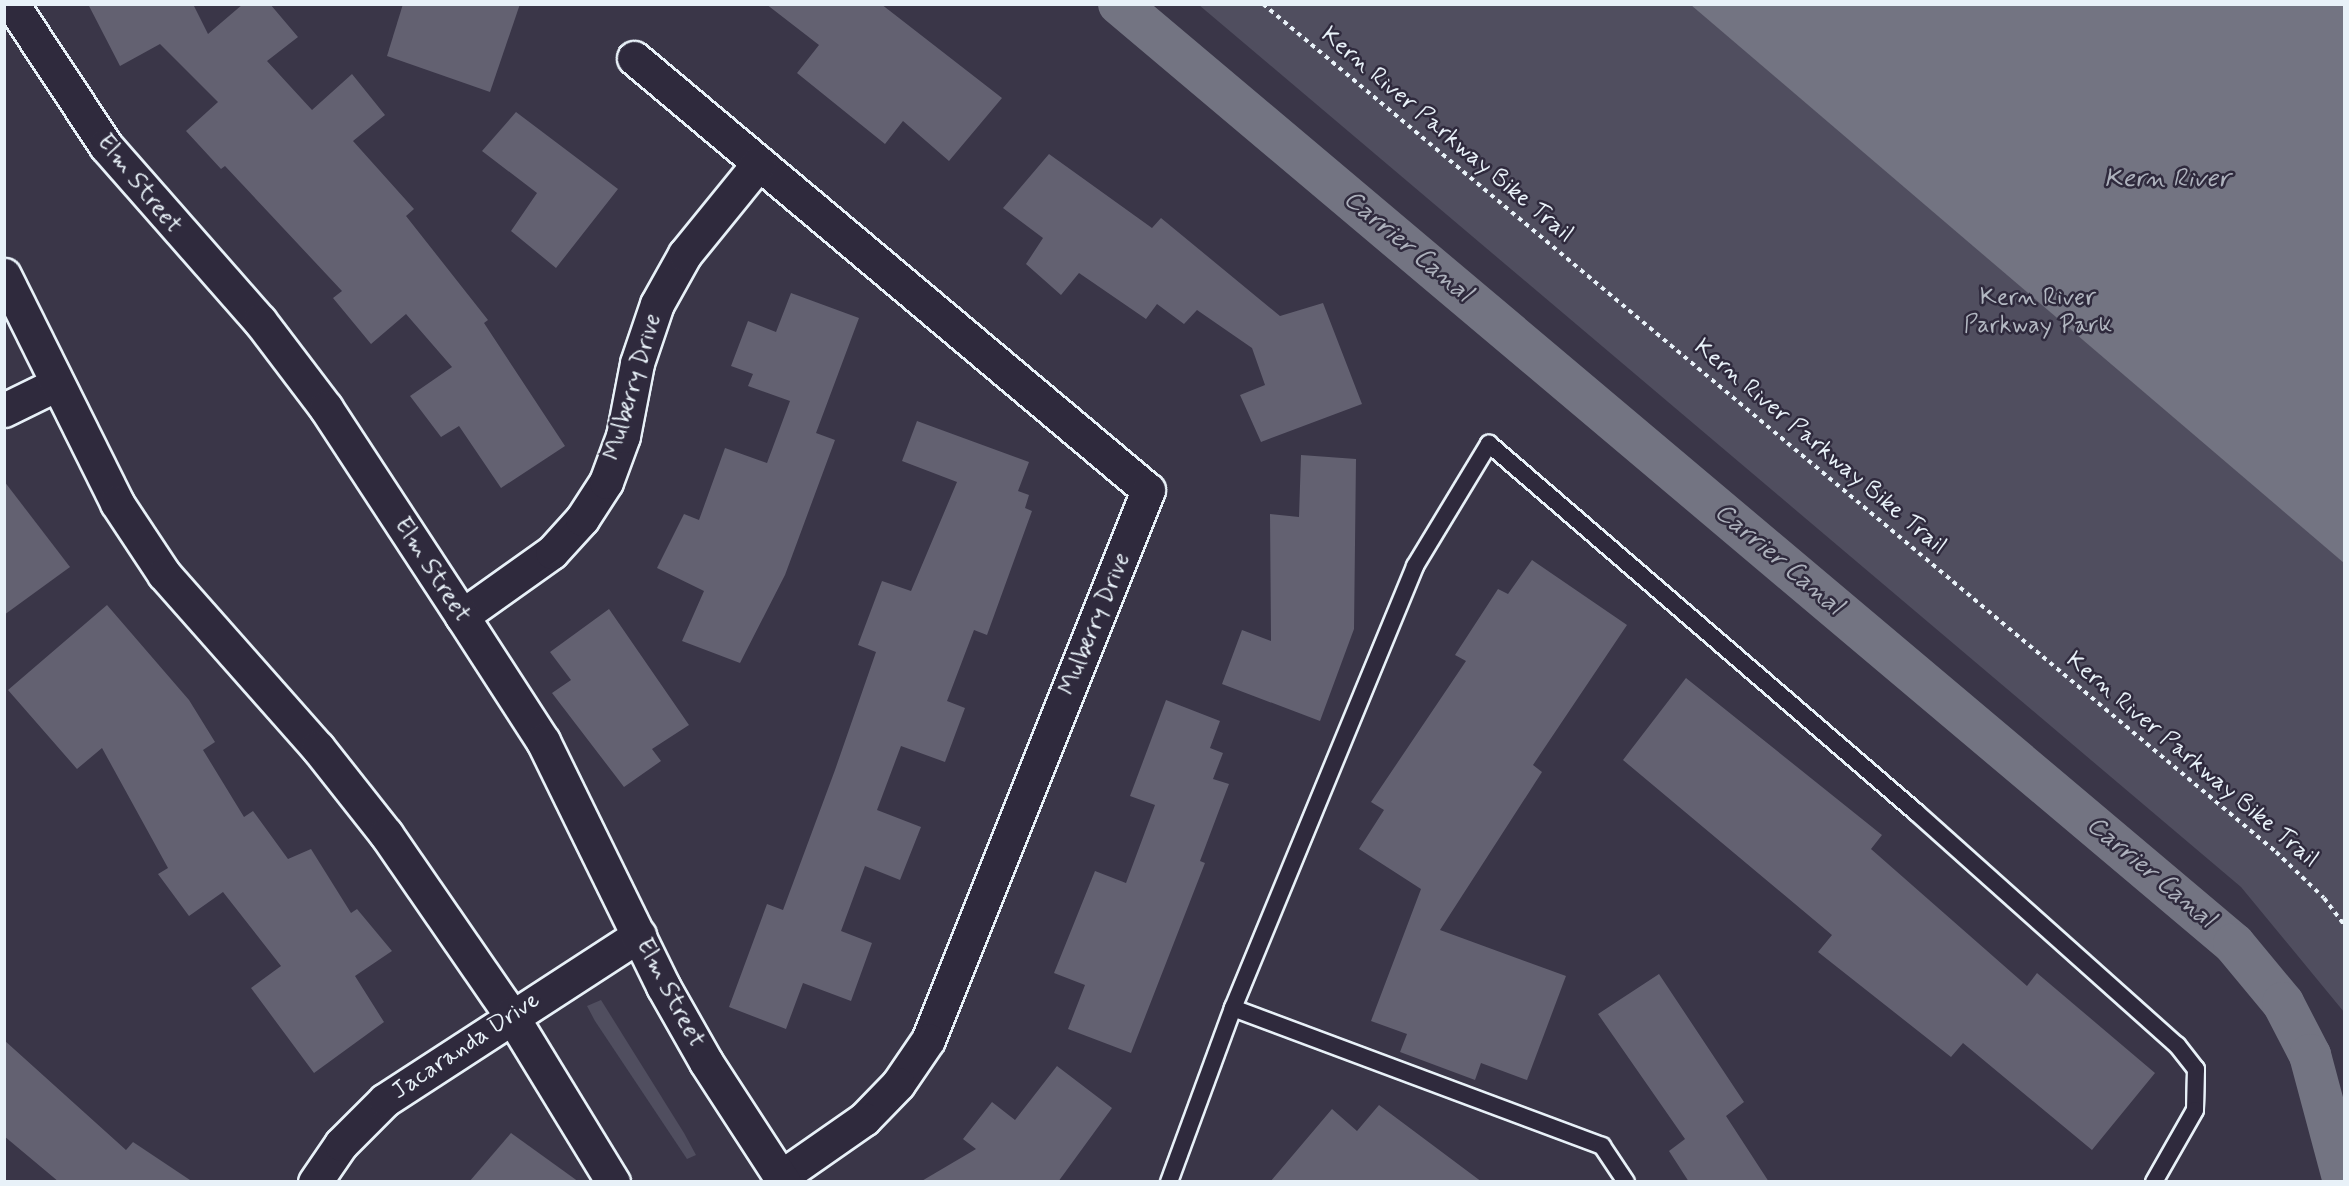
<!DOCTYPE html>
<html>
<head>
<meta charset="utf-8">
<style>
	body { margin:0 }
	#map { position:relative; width:2349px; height:1186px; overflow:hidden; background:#3a3648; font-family:Mynerve,sans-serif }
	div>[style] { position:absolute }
	.green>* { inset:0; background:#504e5f }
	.water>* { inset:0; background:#737482 }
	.canal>* { height:42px; margin:-21px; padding:0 21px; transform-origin:21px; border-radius:21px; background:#737482 }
	.building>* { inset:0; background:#636171 }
	.path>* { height:4px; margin-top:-2px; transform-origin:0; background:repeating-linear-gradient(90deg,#e8f1f8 0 4.5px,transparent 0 9px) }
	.roads { filter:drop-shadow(2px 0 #e8f1f8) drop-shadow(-2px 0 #e8f1f8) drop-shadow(0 2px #e8f1f8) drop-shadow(0 -2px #e8f1f8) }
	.service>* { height:16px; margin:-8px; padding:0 8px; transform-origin:8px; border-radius:8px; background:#2f2a3d }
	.minor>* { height:33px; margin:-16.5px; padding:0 16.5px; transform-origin:16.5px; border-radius:16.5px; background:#2f2a3d }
	.tertiary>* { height:33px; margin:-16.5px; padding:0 16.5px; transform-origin:16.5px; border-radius:16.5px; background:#2f2a3d }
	span { translate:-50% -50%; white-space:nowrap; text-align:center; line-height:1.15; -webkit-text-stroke:5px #2f2a3d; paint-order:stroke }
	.street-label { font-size:24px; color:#e8f1f8 }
	.park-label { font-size:24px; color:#b3b8c2 }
	.water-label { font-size:26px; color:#aeb2bd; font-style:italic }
	.frame { position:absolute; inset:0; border:6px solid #e8f1f8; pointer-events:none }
</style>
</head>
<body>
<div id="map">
	<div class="green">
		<i style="clip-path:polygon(1199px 5px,2344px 5px,2344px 1012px,2241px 887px)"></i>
		<i style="clip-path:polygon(601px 1000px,684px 1133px,696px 1155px,687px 1159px,595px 1021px,587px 1006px)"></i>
	</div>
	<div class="water">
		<i style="clip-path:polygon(1691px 5px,2344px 5px,2344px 563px)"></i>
	</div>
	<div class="canal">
		<i style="left:1119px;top:4px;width:1458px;rotate:40.13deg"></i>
		<i style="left:2234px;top:944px;width:77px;rotate:50.3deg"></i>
		<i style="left:2283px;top:1003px;width:59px;rotate:62.6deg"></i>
		<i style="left:2310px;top:1055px;width:131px;rotate:75deg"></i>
	</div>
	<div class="building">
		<i style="clip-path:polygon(88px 4px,193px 4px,208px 34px,243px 4px,270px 4px,298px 37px,267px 61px,312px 110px,352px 74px,385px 115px,353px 141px,414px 209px,406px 216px,488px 320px,484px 323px,565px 446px,501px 488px,459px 426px,441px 437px,410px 396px,452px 367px,406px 314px,371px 344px,333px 298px,342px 291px,225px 166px,221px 169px,186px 131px,218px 102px,160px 44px,120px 66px)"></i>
		<i style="clip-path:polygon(403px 4px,520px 4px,490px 92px,387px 56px)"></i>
		<i style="clip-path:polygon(766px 4px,881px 4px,1002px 98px,949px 161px,903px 121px,885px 144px,797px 73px,819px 45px)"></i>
		<i style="clip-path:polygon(516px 112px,618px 189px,556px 268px,511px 231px,537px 193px,482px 151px)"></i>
		<i style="clip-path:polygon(1049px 154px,1152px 228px,1161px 218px,1280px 316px,1323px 303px,1362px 404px,1261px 442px,1240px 395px,1265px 385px,1252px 348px,1197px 310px,1184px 324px,1157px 304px,1146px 319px,1079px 273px,1061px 295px,1026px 264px,1043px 238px,1003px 208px)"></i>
		<i style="clip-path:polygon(791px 293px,859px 318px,816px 433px,835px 440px,785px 575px,740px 663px,682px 641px,704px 591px,657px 568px,684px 514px,699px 520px,725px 448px,767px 463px,790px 401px,748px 386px,753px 374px,731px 366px,748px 321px,776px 332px)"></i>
		<i style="clip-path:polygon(917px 421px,1029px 462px,1018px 491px,1029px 495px,1025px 508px,1032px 511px,987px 635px,974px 630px,947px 701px,965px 708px,945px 762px,901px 746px,877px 810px,921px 827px,900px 880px,865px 866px,841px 931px,872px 943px,851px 1001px,803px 983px,786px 1029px,729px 1007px,767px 904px,783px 910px,835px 770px,876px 652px,858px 645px,882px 581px,911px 591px,957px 482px,902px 461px)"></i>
		<i style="clip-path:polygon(1301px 455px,1356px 459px,1354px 629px,1320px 721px,1222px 684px,1242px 630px,1271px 641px,1270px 514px,1299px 517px)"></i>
		<i style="clip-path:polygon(4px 481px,70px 567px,4px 615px)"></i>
		<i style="clip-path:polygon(1532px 560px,1627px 625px,1533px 765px,1542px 772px,1440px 930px,1566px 976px,1527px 1080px,1481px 1063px,1475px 1080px,1400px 1052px,1407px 1034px,1371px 1021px,1421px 889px,1359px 849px,1384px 810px,1371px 802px,1466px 661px,1455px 655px,1498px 589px,1508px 594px)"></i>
		<i style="clip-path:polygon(107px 605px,189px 700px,215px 742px,203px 750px,244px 817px,253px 811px,288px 859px,311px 849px,351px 913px,357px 909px,392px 951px,355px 976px,384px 1022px,314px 1073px,251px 988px,281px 966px,223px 892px,189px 916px,158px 874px,168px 868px,102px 748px,77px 769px,8px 690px)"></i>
		<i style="clip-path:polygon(609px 609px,689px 725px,652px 749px,661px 761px,624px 787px,552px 693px,571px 680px,550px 652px)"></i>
		<i style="clip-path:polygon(1686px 678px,1882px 835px,1871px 849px,2027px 986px,2037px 973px,2155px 1073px,2092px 1150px,1963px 1043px,1951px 1057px,1818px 952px,1832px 935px,1623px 760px)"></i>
		<i style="clip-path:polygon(1166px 700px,1220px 721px,1210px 748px,1223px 753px,1213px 779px,1229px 784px,1200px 861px,1205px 863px,1131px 1053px,1068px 1029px,1085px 985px,1054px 973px,1095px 871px,1126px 883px,1155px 805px,1130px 796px)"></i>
		<i style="clip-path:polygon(1659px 974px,1744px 1102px,1726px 1116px,1769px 1182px,1689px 1182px,1669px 1151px,1685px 1139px,1598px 1014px)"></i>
		<i style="clip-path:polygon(4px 1040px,126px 1150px,133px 1142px,193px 1182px,59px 1182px,4px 1136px)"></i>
		<i style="clip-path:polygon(1057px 1066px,1112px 1108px,1058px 1182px,920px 1182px,976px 1149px,963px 1139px,992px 1102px,1015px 1120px)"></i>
		<i style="clip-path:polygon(1379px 1105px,1482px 1182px,1270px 1182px,1332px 1109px,1357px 1131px)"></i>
		<i style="clip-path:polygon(511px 1133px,579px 1182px,469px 1182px)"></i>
	</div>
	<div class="path">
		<i style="left:1263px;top:4px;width:1321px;rotate:39.93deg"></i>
		<i style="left:2276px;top:852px;width:66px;rotate:43.8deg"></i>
		<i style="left:2324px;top:898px;width:34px;rotate:53deg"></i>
	</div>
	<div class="roads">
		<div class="service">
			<i style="left:1233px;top:1008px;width:394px;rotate:20.5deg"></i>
			<i style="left:1602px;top:1146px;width:43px;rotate:56.3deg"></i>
			<i style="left:1169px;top:1182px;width:185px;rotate:-69.8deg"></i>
			<i style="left:1233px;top:1008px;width:478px;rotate:-67.6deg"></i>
			<i style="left:1415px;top:566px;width:143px;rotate:-58.8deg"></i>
			<i style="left:1489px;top:444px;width:564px;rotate:40.76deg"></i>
			<i style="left:1916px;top:812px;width:350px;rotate:41.8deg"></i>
			<i style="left:2177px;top:1045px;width:31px;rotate:52deg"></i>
			<i style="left:2196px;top:1069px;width:41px;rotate:91.4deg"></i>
			<i style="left:2195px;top:1110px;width:83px;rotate:119.7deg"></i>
		</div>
		<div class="minor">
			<i style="left:634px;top:58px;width:671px;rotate:40.05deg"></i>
			<i style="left:1148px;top:490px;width:592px;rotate:111.8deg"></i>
			<i style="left:928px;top:1040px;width:53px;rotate:124.3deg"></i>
			<i style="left:898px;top:1084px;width:49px;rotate:134.2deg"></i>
			<i style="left:864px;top:1119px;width:101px;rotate:145.1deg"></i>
			<i style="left:4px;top:410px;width:59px;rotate:-26.1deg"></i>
			<i style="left:462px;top:616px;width:110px;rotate:-35.4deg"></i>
			<i style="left:552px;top:552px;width:45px;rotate:-47.7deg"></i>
			<i style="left:582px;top:519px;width:44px;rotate:-57deg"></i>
			<i style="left:606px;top:482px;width:49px;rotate:-69.7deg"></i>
			<i style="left:623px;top:436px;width:74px;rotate:-79.1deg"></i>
			<i style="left:637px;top:363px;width:62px;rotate:-71.3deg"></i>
			<i style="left:657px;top:304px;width:57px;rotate:-60.8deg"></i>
			<i style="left:685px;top:254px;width:117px;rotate:-50.9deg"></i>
			<i style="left:315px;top:1182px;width:46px;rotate:-55.6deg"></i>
			<i style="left:341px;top:1144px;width:62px;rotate:-45deg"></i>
			<i style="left:385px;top:1100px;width:303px;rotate:-33deg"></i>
		</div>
		<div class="tertiary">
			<i style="left:12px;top:4px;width:170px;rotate:56.5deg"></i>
			<i style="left:106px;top:146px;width:233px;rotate:48.7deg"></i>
			<i style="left:260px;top:321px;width:109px;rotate:52.8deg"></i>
			<i style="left:326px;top:408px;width:249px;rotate:56.8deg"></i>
			<i style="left:462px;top:616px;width:149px;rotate:57.1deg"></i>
			<i style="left:543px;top:741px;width:273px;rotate:63.9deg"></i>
			<i style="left:663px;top:986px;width:87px;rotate:60.5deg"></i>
			<i style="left:706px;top:1062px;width:143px;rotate:57deg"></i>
			<i style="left:4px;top:275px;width:254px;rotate:63.6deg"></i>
			<i style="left:117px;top:503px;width:85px;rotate:56.5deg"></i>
			<i style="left:164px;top:574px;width:232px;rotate:48.5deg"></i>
			<i style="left:318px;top:748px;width:110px;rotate:51.7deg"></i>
			<i style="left:386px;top:834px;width:220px;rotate:55.4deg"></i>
			<i style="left:511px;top:1015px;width:196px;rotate:58.6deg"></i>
		</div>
	</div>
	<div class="street-label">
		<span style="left:1447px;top:135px;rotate:40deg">Kern River Parkway Bike Trail</span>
		<span style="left:139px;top:184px;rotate:51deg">Elm Street</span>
		<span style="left:633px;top:387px;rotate:-74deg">Mulberry Drive</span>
		<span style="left:1820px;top:447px;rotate:40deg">Kern River Parkway Bike Trail</span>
		<span style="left:432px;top:570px;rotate:57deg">Elm Street</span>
		<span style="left:1095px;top:624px;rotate:-68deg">Mulberry Drive</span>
		<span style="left:2192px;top:760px;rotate:40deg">Kern River Parkway Bike Trail</span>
		<span style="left:670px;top:993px;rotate:62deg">Elm Street</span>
		<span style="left:466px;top:1046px;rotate:-34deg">Jacaranda Drive</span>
	</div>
	<div class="park-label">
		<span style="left:2038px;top:312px">Kern River<br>Parkway Park</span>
	</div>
	<div class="water-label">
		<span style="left:2167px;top:180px">Kern River</span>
		<span style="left:1407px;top:247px;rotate:40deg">Carrier Canal</span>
		<span style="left:1778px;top:560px;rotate:40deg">Carrier Canal</span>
		<span style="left:2150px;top:873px;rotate:40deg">Carrier Canal</span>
	</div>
	<div class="frame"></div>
</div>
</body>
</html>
